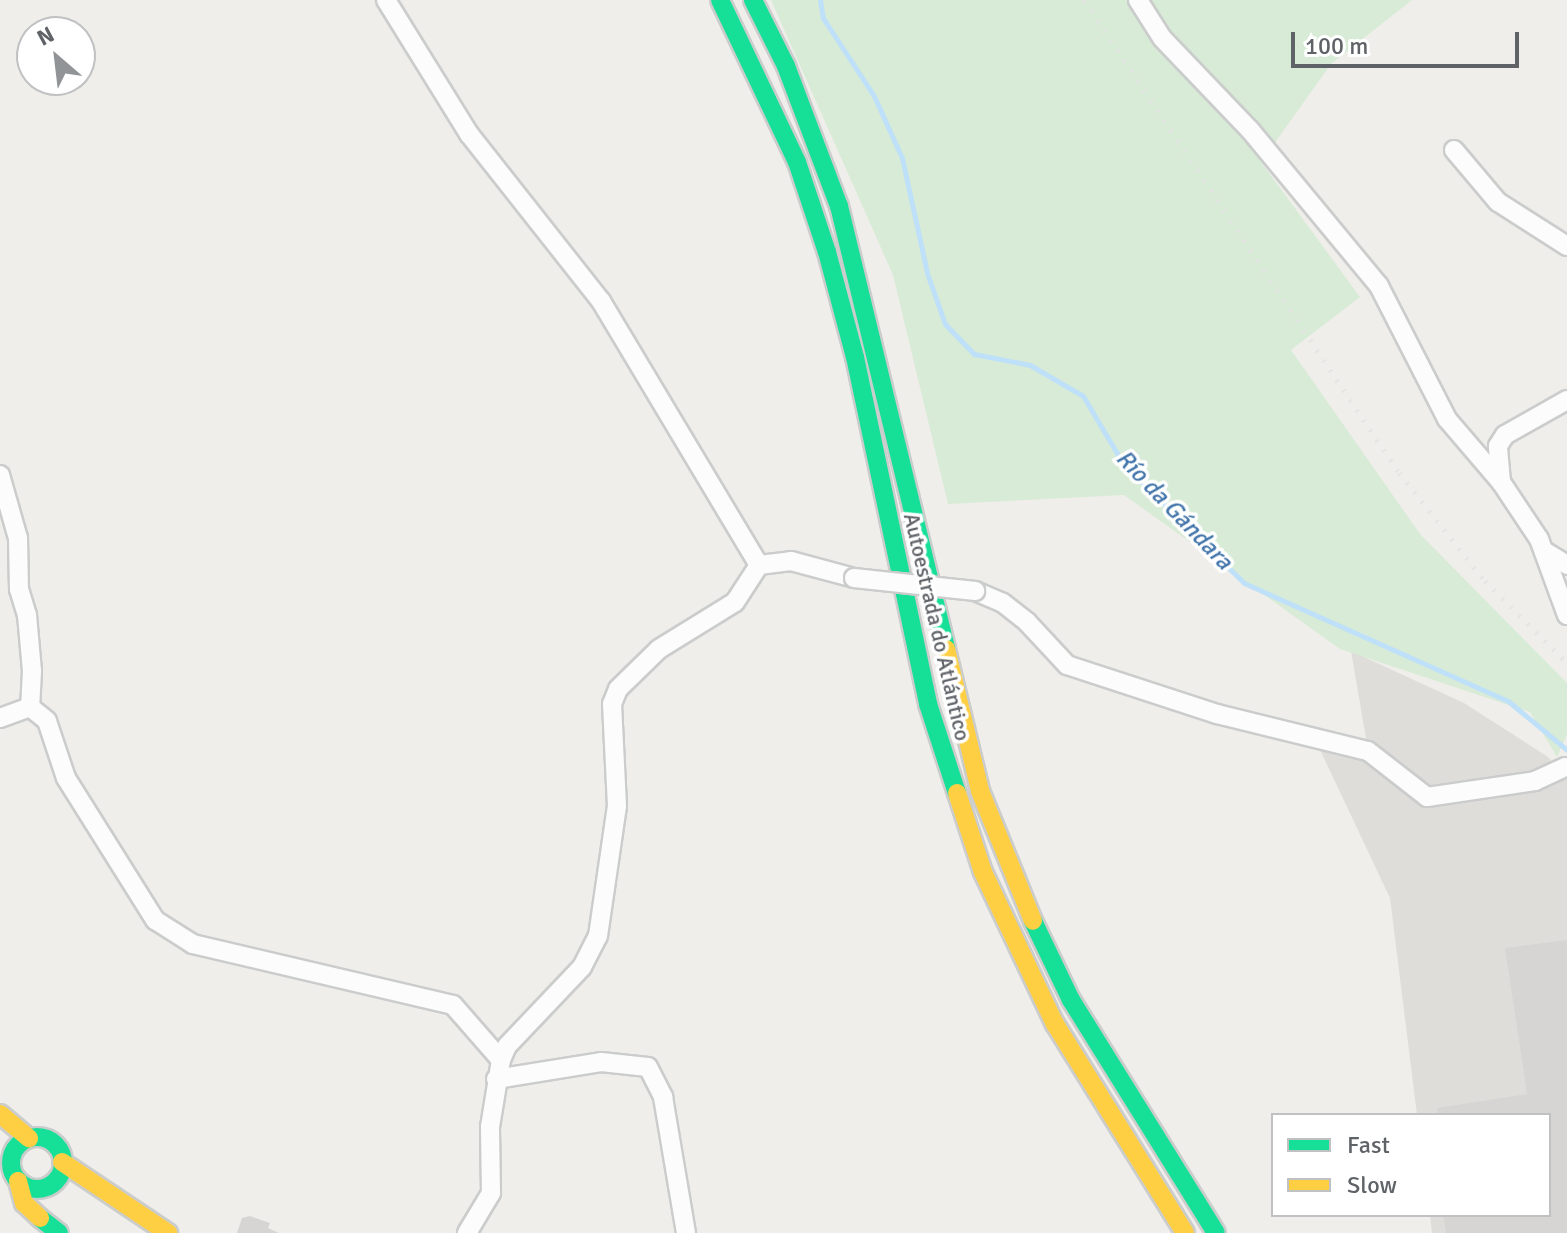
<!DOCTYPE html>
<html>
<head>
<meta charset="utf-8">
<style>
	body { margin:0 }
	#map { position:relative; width:1567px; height:1233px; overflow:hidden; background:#efeeea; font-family:Signika,sans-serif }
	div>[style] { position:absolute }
	.industrial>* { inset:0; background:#dfddda }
	.green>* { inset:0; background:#d8ebd6 }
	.stream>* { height:5px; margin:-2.5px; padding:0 2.5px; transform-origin:2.5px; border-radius:2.5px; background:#bfe0f9 }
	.building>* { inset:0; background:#d6d5d3 }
	.roads { filter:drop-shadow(2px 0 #cbcccc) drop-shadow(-2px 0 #cbcccc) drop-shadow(0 2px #cbcccc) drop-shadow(0 -2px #cbcccc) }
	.street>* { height:18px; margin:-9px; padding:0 9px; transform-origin:9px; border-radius:9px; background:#fdfcfc }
	.fast>* { height:18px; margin:-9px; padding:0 9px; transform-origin:9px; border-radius:9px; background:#16e098 }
	.fast>.ring { margin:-9px; padding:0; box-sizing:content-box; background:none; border:18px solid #16e098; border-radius:50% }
	.slow>* { height:18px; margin:-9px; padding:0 9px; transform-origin:9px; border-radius:9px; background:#ffcf43 }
	.rail>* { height:5px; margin-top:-2.5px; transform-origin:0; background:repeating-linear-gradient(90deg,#e4e4e4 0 2px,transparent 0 12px) }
	.bridges { filter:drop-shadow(2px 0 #cbcccc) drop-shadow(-2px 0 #cbcccc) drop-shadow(0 2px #cbcccc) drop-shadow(0 -2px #cbcccc) }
	.street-bridge>* { height:18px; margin:-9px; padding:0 9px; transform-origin:9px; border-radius:9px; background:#fdfcfc }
	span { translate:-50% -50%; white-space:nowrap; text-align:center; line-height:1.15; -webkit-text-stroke:7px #fff; paint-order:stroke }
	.street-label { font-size:22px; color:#5f6368 }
	.water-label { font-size:24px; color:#4174aa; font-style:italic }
	.legend { position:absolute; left:1271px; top:1113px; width:280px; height:104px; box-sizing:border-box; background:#fff; border:2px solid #bfc1c3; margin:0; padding:10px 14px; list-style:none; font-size:24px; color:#5f6368 }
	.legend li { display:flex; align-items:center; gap:16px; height:40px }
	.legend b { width:40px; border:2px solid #bfc1c3 }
	.north { position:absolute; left:16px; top:16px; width:80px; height:80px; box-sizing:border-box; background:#fff; border:2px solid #bfc1c3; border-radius:50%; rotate:332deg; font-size:22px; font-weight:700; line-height:32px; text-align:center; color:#5f6368 }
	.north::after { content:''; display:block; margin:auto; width:28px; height:36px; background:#919496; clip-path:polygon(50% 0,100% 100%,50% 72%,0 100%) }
	.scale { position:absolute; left:1291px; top:32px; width:228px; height:36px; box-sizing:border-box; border:4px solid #5f6368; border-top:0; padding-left:10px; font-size:24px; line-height:28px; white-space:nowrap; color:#5f6368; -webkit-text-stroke:6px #fff; paint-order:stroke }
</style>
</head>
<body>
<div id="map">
	<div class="industrial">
		<i style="clip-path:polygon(1351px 651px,1464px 703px,1548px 757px,1567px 778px,1567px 1233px,1432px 1233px,1430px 1215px,1549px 1215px,1549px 1115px,1417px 1115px,1390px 898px,1314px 737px,1368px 750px)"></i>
	</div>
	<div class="green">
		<i style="clip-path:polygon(771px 0,1412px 0,1331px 64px,1261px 162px,1360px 297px,1291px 350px,1420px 534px,1567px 683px,1567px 734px,1557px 757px,1530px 712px,1340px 649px,1124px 495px,948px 504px,893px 275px)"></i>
	</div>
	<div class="stream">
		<i style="left:820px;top:0;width:18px;rotate:81deg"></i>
		<i style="left:823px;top:18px;width:93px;rotate:56.8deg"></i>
		<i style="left:874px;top:96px;width:68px;rotate:65.7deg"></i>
		<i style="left:902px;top:158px;width:118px;rotate:77.7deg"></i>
		<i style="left:927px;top:273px;width:54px;rotate:70.6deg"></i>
		<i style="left:945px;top:324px;width:42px;rotate:46deg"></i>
		<i style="left:974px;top:354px;width:57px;rotate:11.1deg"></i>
		<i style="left:1030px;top:365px;width:61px;rotate:30.3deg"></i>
		<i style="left:1083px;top:396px;width:80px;rotate:59.3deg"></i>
		<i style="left:1124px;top:465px;width:168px;rotate:44.5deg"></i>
		<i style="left:1244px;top:583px;width:289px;rotate:24.1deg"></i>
		<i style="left:1508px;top:701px;width:77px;rotate:39.7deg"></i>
	</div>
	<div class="building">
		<i style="clip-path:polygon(1567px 940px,1567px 1233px,1446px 1233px,1443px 1215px,1549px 1215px,1549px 1115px,1438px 1115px,1437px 1108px,1527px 1094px,1505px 948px)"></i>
		<i style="clip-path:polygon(250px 1216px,270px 1223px,268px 1228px,279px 1233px,237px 1233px,242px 1218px)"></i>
	</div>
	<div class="roads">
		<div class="street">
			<i style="left:386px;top:0;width:158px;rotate:58.2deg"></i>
			<i style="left:469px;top:134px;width:213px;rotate:51.7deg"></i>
			<i style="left:601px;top:301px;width:308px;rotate:59.1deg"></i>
			<i style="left:1138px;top:0;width:45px;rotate:57.7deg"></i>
			<i style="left:1162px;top:38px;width:127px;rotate:46.3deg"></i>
			<i style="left:1250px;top:130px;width:202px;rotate:50.4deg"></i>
			<i style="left:1379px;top:286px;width:149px;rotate:62.9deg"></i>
			<i style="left:1447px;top:419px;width:83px;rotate:49.4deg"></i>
			<i style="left:1501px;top:482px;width:69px;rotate:56.3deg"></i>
			<i style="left:1539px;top:539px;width:81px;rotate:69.8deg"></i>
			<i style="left:1454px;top:150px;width:68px;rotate:49.8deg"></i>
			<i style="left:1498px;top:202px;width:82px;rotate:32.5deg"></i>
			<i style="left:0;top:475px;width:66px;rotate:74.1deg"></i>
			<i style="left:18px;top:538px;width:51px;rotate:88.9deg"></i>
			<i style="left:19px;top:589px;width:27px;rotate:73deg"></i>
			<i style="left:27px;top:615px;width:56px;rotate:84.9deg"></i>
			<i style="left:32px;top:671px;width:36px;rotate:93deg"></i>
			<i style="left:30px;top:707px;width:22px;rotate:39deg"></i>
			<i style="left:47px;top:721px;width:60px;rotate:71.6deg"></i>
			<i style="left:66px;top:778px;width:168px;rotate:57.9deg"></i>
			<i style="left:155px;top:920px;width:45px;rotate:32.3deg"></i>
			<i style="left:193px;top:944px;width:267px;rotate:13.2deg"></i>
			<i style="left:453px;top:1005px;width:73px;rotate:48.9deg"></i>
			<i style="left:1501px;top:482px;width:36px;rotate:-95deg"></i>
			<i style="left:1498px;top:446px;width:13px;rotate:-58deg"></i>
			<i style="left:1505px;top:435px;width:71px;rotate:-29.4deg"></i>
			<i style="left:1544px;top:551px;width:27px;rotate:31deg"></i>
			<i style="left:975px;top:591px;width:30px;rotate:23deg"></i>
			<i style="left:1003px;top:603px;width:31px;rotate:38deg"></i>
			<i style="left:1027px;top:622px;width:59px;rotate:47.1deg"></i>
			<i style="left:1067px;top:665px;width:158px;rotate:18.1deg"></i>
			<i style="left:1217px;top:714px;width:155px;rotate:13.8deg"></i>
			<i style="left:1368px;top:751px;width:75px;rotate:37.9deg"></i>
			<i style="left:1427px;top:797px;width:109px;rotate:-8.4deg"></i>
			<i style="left:1535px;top:781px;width:33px;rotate:-25deg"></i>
			<i style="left:0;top:718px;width:32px;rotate:-20deg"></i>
			<i style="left:496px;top:1079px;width:106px;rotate:-9.2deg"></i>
			<i style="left:601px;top:1062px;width:47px;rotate:6.1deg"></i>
			<i style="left:648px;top:1067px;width:34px;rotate:63deg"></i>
			<i style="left:663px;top:1097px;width:138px;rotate:80.4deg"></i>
			<i style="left:467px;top:1233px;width:47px;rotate:-59deg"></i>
			<i style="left:491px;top:1193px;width:66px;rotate:-90.9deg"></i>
			<i style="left:490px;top:1127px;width:68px;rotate:-80.7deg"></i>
			<i style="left:501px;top:1060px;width:15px;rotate:-67deg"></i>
			<i style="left:507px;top:1046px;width:109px;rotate:-46.5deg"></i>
			<i style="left:582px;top:967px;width:35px;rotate:-63deg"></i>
			<i style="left:598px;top:936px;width:131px;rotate:-81.7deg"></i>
			<i style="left:617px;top:806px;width:102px;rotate:-92.8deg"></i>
			<i style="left:612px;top:704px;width:16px;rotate:-68deg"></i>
			<i style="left:618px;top:689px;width:57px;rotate:-44.3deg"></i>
			<i style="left:659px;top:649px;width:89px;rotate:-31.7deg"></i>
			<i style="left:735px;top:602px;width:44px;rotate:-57deg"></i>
			<i style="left:759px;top:565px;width:32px;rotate:-7deg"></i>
			<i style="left:791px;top:561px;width:65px;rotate:15.1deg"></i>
		</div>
		<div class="fast">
			<i style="left:720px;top:0;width:179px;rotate:64.6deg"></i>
			<i style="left:797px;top:162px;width:95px;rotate:71.6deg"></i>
			<i style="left:827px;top:252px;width:109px;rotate:75.1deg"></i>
			<i style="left:855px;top:357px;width:355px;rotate:78.1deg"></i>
			<i style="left:928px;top:704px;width:94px;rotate:72deg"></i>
			<i style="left:753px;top:0;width:74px;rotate:63.4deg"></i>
			<i style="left:786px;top:66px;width:150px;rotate:69.3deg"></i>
			<i style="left:839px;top:206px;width:456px;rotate:76.4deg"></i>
			<i style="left:1033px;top:921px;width:88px;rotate:64.3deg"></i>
			<i style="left:1071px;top:1000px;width:274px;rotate:58.1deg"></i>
			<i class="ring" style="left:11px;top:1137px;width:34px;height:34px"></i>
			<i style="left:40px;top:1218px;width:24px;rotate:38deg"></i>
		</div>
		<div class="slow">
			<i style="left:946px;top:649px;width:146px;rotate:76.5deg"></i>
			<i style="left:980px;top:791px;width:140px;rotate:67.8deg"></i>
			<i style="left:957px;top:793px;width:83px;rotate:71.8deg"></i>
			<i style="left:983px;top:872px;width:168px;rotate:64.7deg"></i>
			<i style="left:1055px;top:1024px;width:246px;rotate:58.1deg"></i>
			<i style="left:0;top:1114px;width:38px;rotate:40deg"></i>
			<i style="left:62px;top:1162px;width:128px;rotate:33.8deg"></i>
			<i style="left:18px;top:1181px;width:23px;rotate:75deg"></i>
			<i style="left:24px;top:1203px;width:22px;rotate:43deg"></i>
		</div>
	</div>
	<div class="rail">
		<i style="left:1084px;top:0;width:568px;rotate:56.34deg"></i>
		<i style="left:1399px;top:473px;width:138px;rotate:51.5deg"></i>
		<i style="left:1485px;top:581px;width:116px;rotate:45deg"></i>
	</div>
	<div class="bridges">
		<div class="street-bridge">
			<i style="left:854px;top:578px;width:122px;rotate:6.1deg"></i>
		</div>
	</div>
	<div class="street-label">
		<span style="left:937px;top:627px;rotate:77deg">Autoestrada do Atlántico</span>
	</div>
	<div class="water-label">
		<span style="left:1174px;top:510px;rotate:46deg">Río da Gándara</span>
	</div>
	<ul class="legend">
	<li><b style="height:10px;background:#16e098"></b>Fast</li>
	<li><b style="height:10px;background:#ffcf43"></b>Slow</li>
	</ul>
	<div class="north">N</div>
	<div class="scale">100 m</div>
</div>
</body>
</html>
